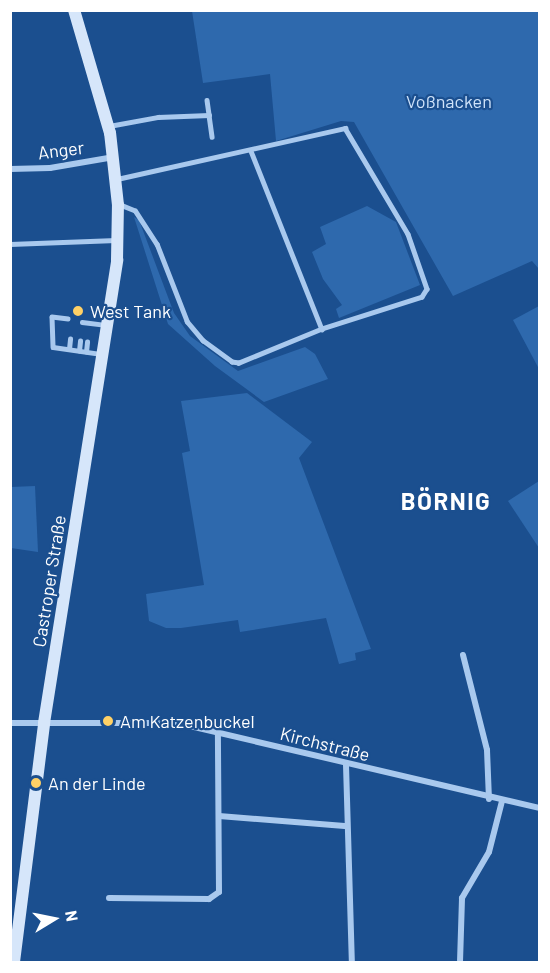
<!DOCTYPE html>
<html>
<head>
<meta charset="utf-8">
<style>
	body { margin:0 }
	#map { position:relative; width:550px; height:973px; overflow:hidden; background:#1b4f8f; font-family:Barlow,sans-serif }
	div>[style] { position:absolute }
	.green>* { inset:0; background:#2e69ad }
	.lane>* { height:4.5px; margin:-2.25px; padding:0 2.25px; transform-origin:2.25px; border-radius:2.25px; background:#a9c9ee }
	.street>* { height:6px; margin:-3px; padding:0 3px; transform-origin:3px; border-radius:3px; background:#a9c9ee }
	.secondary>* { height:12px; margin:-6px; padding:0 6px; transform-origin:6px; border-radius:6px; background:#d6e6fa }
	.dots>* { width:16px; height:16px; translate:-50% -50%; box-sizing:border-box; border:3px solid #1b4f8f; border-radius:50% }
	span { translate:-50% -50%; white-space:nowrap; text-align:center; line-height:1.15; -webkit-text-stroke:4.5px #1b4f8f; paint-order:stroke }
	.park-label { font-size:18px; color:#cfe3fa }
	.street-label { font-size:18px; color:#fff }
	.poi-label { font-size:18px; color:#fff }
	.left { translate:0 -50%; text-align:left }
	.district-label { font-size:24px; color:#fff; font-weight:700; letter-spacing:1.5px }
	.frame { position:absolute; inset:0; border:12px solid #fff; pointer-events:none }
	.north { position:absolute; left:24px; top:889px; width:60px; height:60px; -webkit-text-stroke:4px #1b4f8f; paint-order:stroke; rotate:80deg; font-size:16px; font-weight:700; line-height:24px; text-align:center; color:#fff }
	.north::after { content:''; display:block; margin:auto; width:21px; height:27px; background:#fff; clip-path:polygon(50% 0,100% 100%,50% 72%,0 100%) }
</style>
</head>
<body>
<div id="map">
	<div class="green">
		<i style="clip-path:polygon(192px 11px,539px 11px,539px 269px,532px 261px,453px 296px,354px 122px,341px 121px,276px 141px,270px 74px,203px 83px)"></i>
		<i style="clip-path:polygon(367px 206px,396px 222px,420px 285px,339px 318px,336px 309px,342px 305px,323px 279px,312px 252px,326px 244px,320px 227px)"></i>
		<i style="clip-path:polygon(134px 217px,139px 220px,174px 313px,190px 336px,238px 371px,305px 347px,315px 354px,328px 379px,264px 402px,215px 366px,168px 324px)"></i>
		<i style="clip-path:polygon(539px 306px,539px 369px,513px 320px)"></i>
		<i style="clip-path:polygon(247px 393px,312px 442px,299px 458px,371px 649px,355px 653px,356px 660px,339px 664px,326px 618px,240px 632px,238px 620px,181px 628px,166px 628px,149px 621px,146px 594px,204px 585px,182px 453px,190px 451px,181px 401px)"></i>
		<i style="clip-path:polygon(539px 481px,539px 548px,508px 501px)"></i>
		<i style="clip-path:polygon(35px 486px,38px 552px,11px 548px,11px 487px)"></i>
	</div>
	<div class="lane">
		<i style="left:207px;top:100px;width:15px;rotate:82deg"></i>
		<i style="left:109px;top:126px;width:50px;rotate:-10.4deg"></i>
		<i style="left:158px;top:117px;width:51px;rotate:-2.2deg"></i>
		<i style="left:209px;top:115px;width:22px;rotate:82deg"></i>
		<i style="left:251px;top:151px;width:192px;rotate:68.3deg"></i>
		<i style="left:117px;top:179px;width:234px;rotate:-12.6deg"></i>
		<i style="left:345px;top:128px;width:123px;rotate:59.3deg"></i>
		<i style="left:408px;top:234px;width:58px;rotate:70.9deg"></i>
		<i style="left:427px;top:289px;width:9px;rotate:122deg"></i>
		<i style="left:422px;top:297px;width:105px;rotate:162.3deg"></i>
		<i style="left:322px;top:329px;width:90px;rotate:157.7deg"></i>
		<i style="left:239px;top:363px;width:7px;rotate:-172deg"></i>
		<i style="left:232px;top:362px;width:36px;rotate:-144deg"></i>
		<i style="left:203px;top:341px;width:25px;rotate:-130deg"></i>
		<i style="left:187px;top:322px;width:83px;rotate:-111.3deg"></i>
		<i style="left:157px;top:245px;width:40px;rotate:-122.9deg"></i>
		<i style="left:135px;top:211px;width:16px;rotate:-158deg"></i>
		<i style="left:10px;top:244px;width:106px;rotate:-2.2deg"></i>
		<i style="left:68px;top:319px;width:16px;rotate:-173deg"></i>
		<i style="left:52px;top:317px;width:30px;rotate:88deg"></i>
		<i style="left:53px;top:347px;width:49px;rotate:8.3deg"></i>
		<i style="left:82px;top:322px;width:23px;rotate:7deg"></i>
		<i style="left:69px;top:349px;width:10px;rotate:-84deg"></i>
		<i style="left:79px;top:351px;width:10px;rotate:-84deg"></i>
		<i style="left:86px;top:352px;width:10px;rotate:-84deg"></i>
	</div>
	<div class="street">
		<i style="left:10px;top:169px;width:40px;rotate:-1.4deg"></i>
		<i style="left:50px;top:168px;width:65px;rotate:-9.8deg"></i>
		<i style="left:463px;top:655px;width:98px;rotate:75.8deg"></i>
		<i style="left:487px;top:750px;width:49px;rotate:87.7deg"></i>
		<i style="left:10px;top:723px;width:167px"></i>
		<i style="left:177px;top:723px;width:373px;rotate:13.2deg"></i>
		<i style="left:346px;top:765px;width:197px;rotate:88.3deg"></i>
		<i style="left:219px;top:816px;width:126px;rotate:4.5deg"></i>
		<i style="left:109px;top:898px;width:100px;rotate:0.6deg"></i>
		<i style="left:209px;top:899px;width:12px;rotate:-35deg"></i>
		<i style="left:219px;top:892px;width:160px;rotate:-90.4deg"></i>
		<i style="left:460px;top:962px;width:64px;rotate:-88.2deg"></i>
		<i style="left:462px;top:898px;width:53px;rotate:-59.6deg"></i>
		<i style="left:489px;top:852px;width:53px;rotate:-75.7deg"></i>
	</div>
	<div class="secondary">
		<i style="left:14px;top:962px;width:241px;rotate:-82.8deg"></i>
		<i style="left:44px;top:723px;width:469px;rotate:-81deg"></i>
		<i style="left:117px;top:260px;width:55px;rotate:-89deg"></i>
		<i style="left:118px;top:205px;width:72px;rotate:-96.3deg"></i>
		<i style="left:110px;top:133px;width:128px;rotate:-106.3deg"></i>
	</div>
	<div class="dots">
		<i style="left:78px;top:311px;background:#ffd166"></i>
		<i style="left:108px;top:721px;background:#ffd166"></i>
		<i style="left:36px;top:783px;background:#ffd166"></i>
	</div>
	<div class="park-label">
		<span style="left:449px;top:101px">Voßnacken</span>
	</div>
	<div class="street-label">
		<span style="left:61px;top:150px;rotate:-7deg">Anger</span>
		<span style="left:49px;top:581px;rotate:-81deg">Castroper Straße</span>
		<span style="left:325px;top:744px;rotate:14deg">Kirchstraße</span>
	</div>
	<div class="poi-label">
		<span class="left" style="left:90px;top:311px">West Tank</span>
		<span class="left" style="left:120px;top:721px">Am Katzenbuckel</span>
		<span class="left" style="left:48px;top:783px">An der Linde</span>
	</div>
	<div class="district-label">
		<span style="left:446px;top:501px">BÖRNIG</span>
	</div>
	<div class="frame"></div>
	<div class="north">N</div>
</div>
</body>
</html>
